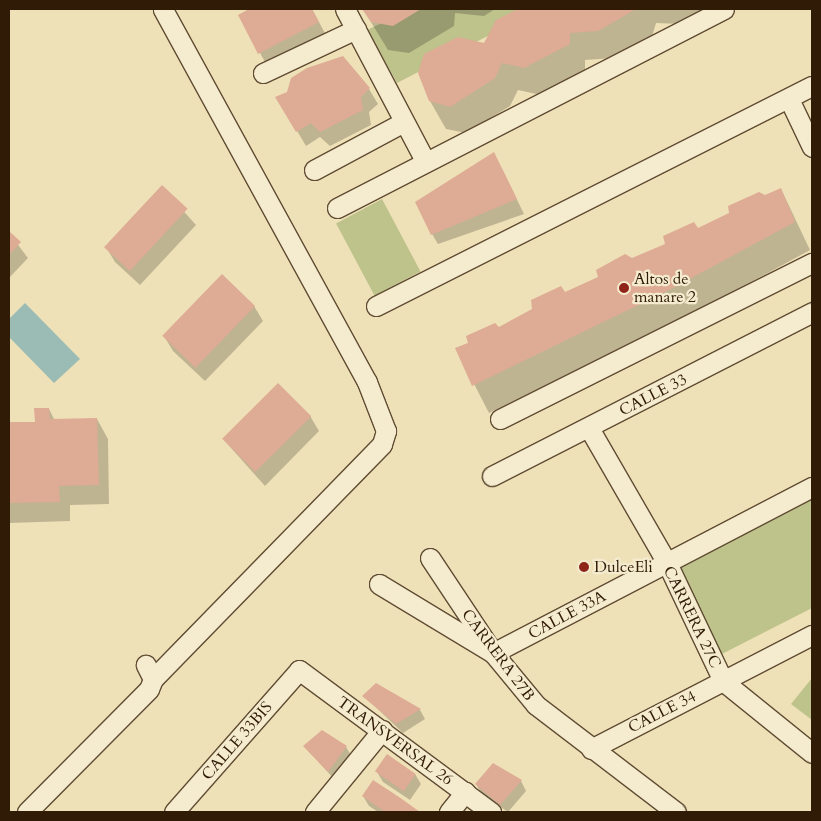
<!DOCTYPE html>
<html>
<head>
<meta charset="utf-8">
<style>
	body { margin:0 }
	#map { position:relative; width:821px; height:821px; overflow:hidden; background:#efe1b7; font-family:Cardo,serif }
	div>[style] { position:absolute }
	.green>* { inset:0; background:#bec28b; transform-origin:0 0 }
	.water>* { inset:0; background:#9bbcb5 }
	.shadow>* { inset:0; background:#0003 }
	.building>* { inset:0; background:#deab94; transform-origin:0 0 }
	.roads { filter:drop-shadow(1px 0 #604c33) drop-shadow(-1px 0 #604c33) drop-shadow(0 1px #604c33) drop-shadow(0 -1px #604c33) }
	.minor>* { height:19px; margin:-9.5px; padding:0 9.5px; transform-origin:9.5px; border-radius:9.5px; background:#f5ecd0 }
	.dots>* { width:14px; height:14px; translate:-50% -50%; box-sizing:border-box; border:2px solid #f5ecd0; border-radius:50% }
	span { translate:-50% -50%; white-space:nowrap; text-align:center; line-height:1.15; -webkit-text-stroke:4.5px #f5ecd0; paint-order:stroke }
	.poi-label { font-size:16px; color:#301b07 }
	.left { translate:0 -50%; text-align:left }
	.street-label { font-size:16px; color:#301b07 }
	.frame { position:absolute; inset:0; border:10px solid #301b07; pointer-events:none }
</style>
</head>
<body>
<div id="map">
	<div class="green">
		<i style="clip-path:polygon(411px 9px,540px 9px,397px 83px,367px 30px)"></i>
		<i style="left:382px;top:199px;width:82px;height:52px;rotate:62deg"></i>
		<i style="clip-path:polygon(812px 485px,812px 608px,716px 657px,667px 566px)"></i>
		<i style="clip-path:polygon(812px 678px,812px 720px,791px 704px)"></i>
	</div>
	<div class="water">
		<i style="clip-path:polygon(25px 303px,80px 359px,54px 383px,9px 337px,9px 319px)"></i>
	</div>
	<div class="shadow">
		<i style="clip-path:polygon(252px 9px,312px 9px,334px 50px,275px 80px,239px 15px)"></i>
		<i style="clip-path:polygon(363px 9px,495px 9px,484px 16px,455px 13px,454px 26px,409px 53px,388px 50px)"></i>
		<i style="clip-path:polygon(521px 9px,713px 9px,681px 24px,656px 23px,651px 40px,614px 58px,585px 60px,585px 72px,541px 95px,518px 90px,510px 106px,466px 133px,446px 129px,430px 101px,484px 44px,496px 21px)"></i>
		<i style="clip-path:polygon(369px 89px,378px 104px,369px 112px,371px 125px,330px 146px,320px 137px,306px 146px,277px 97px)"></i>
		<i style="clip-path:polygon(502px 169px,524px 214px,438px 244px,432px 234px)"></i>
		<i style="clip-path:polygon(162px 187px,196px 225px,140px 285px,115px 262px,106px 247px)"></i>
		<i style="clip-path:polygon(781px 189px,810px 250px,687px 317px,489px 413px,456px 349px)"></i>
		<i style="clip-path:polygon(9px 233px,28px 258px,9px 278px)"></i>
		<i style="clip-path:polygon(254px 306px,263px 321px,205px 381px,173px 351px,164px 336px)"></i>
		<i style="clip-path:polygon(49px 409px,55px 421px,97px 419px,108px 439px,109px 504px,70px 505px,70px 521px,9px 523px,9px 423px,36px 423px)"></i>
		<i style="clip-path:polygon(310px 416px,319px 431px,265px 486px,224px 440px)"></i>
		<i style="clip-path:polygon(376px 685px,420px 710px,425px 719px,403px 733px,364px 696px)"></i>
		<i style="clip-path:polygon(322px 732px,346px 747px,352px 757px,335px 780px,304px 746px)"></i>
		<i style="clip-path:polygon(377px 772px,415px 774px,421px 784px,410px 800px,383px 782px)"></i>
		<i style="clip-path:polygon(521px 781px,526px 791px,508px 812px,482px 794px,476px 784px)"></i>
		<i style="clip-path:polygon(373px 782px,418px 812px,378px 812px,369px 806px,363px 796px)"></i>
	</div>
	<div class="building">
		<i style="clip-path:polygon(249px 9px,312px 9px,319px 22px,258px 54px,238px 15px)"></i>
		<i style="clip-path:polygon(362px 9px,421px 9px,393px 26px,371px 22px)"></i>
		<i style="clip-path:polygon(518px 9px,636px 9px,598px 31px,570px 33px,570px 44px,524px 68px,502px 63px,495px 78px,450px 107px,429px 101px,418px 73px,424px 54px,458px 37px,484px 43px,496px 20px)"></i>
		<i style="clip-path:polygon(343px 56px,370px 88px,361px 97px,363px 110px,320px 132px,311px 123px,296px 132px,275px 97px,287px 92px,291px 78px,307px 68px)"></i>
		<i style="clip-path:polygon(494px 152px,517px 199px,431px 235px,415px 202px)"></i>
		<i style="left:162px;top:185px;width:35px;height:85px;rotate:43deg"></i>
		<i style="clip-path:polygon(781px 188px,795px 222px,671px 289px,472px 386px,455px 348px,468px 343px,466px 336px,495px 323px,499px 327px,532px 309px,531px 300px,561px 286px,565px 292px,598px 277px,596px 270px,625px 254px,632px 258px,665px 244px,663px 236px,694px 222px,698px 228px,729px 213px,728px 206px,759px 192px,765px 195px)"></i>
		<i style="clip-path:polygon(9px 231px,21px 242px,9px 255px)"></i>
		<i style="left:222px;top:274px;width:46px;height:86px;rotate:44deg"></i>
		<i style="left:278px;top:383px;width:47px;height:79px;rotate:45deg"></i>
		<i style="clip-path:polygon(34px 408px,49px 408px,50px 419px,97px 418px,99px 485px,59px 486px,60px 502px,9px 503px,9px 422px,35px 422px)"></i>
		<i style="clip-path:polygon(376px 683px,421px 709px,396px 724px,362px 696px)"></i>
		<i style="clip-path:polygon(322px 730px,347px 746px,328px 772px,303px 746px)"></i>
		<i style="left:387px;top:754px;width:35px;height:21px;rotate:35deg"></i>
		<i style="clip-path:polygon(493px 763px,522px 780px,500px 805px,475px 784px)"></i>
		<i style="clip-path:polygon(373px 780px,399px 797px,420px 812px,385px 812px,362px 796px)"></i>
	</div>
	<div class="roads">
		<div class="minor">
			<i style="left:345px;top:9px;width:172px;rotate:62.2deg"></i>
			<i style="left:263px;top:73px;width:103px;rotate:-25.3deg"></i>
			<i style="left:789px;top:99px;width:53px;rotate:64.4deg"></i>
			<i style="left:314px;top:170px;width:102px;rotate:-28.1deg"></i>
			<i style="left:337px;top:208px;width:435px;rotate:-27.2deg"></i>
			<i style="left:376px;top:306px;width:488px;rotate:-26.8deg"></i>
			<i style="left:500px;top:419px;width:349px;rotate:-26.6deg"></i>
			<i style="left:589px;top:428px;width:156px;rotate:60deg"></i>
			<i style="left:667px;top:563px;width:131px;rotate:64.6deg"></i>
			<i style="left:723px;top:681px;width:114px;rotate:39deg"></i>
			<i style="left:492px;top:476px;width:360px;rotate:-27.1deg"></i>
			<i style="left:430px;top:558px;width:114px;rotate:56.4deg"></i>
			<i style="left:493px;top:653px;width:67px;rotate:50.4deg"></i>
			<i style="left:536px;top:705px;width:176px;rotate:37.4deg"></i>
			<i style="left:379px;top:584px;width:133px;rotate:31.2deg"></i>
			<i style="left:493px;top:653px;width:360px;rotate:-27.5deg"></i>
			<i style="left:153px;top:679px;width:328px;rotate:-45.7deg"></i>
			<i style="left:382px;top:444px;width:14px;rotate:-73deg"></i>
			<i style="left:386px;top:431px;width:53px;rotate:-111.2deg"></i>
			<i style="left:367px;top:382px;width:425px;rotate:-118.7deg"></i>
			<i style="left:591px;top:749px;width:249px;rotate:-27.3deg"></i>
			<i style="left:27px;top:812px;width:173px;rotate:-45.2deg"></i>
			<i style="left:149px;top:689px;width:11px;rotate:-68deg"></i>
			<i style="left:153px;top:679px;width:16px;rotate:-117deg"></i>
			<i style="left:174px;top:812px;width:189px;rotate:-48.6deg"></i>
			<i style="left:299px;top:670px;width:239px;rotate:36.5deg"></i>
			<i style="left:315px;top:812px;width:106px;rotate:-50.7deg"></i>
			<i style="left:449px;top:812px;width:26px;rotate:-51deg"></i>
		</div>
	</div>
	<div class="dots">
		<i style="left:624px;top:288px;background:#8f2418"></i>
		<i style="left:584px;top:567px;background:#8f2418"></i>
	</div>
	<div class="poi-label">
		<span class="left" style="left:634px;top:288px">Altos de<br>manare 2</span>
		<span class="left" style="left:594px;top:567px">DulceEli</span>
	</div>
	<div class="street-label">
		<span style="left:653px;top:395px;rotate:-27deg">CALLE 33</span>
		<span style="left:567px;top:615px;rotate:-28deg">CALLE 33A</span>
		<span style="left:692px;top:617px;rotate:64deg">CARRERA 27C</span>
		<span style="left:498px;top:655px;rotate:53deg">CARRERA 27B</span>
		<span style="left:662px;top:712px;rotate:-27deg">CALLE 34</span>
		<span style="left:237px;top:741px;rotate:-49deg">CALLE 33BIS</span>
		<span style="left:395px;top:741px;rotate:36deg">TRANSVERSAL 26</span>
	</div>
	<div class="frame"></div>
</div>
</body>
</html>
